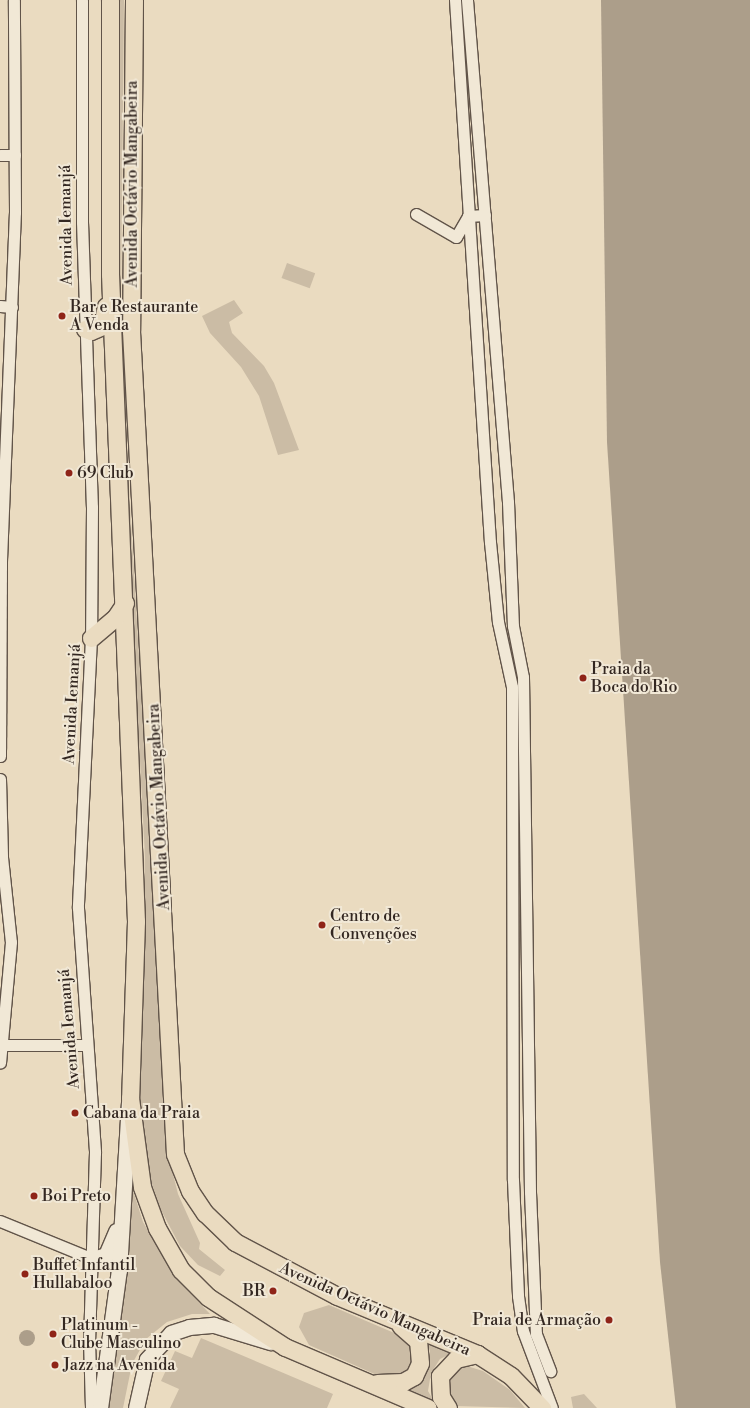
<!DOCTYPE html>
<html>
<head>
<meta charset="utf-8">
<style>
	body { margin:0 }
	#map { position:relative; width:750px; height:1408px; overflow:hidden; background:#eadbc0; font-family:"Libre Bodoni",serif }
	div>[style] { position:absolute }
	.green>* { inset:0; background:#cbbca5; transform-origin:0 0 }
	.water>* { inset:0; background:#ac9e8a }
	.round { border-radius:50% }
	.roads { filter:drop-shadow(1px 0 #615449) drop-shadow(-1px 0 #615449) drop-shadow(0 1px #615449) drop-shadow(0 -1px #615449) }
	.street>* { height:11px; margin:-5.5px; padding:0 5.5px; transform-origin:5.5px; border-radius:5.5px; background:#f1e8d6 }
	.secondary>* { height:15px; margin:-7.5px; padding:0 7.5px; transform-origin:7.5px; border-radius:7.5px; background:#f1e8d6 }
	.primary>* { height:17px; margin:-8.5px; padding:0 8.5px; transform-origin:8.5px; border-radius:8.5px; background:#eadbc0 }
	.dots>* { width:11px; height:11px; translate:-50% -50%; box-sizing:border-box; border:2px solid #f1e8d6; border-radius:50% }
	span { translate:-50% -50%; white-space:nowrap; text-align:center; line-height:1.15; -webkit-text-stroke:4px #f1e8d6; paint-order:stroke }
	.street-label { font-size:16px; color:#332721 }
	.poi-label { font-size:16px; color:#332721 }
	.left { translate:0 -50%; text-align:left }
	.right { translate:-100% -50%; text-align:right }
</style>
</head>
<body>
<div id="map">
	<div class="green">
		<i style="clip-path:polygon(116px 0,124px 0,121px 300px,128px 472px,169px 1158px,178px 1194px,200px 1243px,199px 1249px,225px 1270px,220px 1276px,198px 1265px,180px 1246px,161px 1210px,145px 1164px,140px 1127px,138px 1048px,145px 857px,116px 300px)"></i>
		<i style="left:287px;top:263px;width:30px;height:16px;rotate:20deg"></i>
		<i style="clip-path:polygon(234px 300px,243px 313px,229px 322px,232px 333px,264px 366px,274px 383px,299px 450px,278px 455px,259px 396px,241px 367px,210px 333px,202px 316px)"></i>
		<i style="clip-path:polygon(130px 1181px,143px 1222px,174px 1276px,210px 1314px,192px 1314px,167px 1322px,146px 1339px,132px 1364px,123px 1408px,107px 1408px)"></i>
		<i style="clip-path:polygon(329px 1305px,399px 1335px,412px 1346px,413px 1367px,404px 1375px,379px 1376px,309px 1345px,299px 1327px,304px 1313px)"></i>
		<i style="clip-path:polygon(201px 1338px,333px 1394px,327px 1408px,170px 1408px,179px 1389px,161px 1381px,175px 1351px,192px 1358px)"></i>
		<i style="clip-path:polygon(427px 1340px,452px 1353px,440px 1359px,431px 1373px,428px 1391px,436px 1405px,402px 1389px,415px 1384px,428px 1371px,430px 1352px)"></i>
		<i style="clip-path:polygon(467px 1366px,483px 1371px,510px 1390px,525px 1408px,455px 1406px,447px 1397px,445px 1383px,452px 1370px)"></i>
		<i style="clip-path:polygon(584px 1394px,597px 1408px,573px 1408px,571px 1397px)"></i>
	</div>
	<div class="water">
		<i style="clip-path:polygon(601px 0,750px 0,750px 1408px,676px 1408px,660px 1262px,607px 442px)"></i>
		<i class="round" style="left:19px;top:1330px;width:16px;height:16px"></i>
	</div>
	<div class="roads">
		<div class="street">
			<i style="left:82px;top:0;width:222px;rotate:90deg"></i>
			<i style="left:82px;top:222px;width:285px;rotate:88deg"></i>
			<i style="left:92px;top:507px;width:131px;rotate:90.4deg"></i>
			<i style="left:91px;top:638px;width:270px;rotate:92.8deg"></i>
			<i style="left:78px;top:908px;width:245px;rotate:86deg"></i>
			<i style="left:95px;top:1152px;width:188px;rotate:91.8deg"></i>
			<i style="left:89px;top:1340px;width:68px;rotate:88.3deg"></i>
			<i style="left:455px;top:0;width:543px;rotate:86.31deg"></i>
			<i style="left:490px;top:542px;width:80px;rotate:84.3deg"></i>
			<i style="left:498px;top:622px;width:66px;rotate:77.8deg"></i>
			<i style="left:512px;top:687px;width:493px;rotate:89.9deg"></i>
			<i style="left:513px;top:1180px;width:116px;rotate:87.5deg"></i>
			<i style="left:518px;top:1296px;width:35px;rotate:82deg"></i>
			<i style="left:523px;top:1331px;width:82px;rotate:69.4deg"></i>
			<i style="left:467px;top:0;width:504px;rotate:85.33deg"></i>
			<i style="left:508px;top:502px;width:124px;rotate:87.7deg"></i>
			<i style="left:513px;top:626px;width:52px;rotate:78.9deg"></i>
			<i style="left:523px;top:677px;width:515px;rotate:89.22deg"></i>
			<i style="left:530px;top:1192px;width:142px;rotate:87.6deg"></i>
			<i style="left:536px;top:1334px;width:40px;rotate:69deg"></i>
			<i style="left:0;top:155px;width:15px"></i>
			<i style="left:416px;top:214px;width:46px;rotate:29.9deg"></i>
			<i style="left:456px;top:237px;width:24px;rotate:-60deg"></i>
			<i style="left:468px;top:216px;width:17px;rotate:-3deg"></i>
			<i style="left:0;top:306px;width:12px;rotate:5deg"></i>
			<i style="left:0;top:756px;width:196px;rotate:-89.7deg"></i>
			<i style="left:1px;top:560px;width:348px;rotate:-87.7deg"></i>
			<i style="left:15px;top:212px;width:212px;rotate:-90.3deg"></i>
			<i style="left:0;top:779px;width:78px;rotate:88.5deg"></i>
			<i style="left:2px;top:857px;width:85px;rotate:84deg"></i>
			<i style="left:11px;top:942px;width:121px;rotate:95.2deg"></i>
			<i style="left:0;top:1045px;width:86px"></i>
			<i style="left:0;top:1221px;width:100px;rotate:22.2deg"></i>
		</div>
		<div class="secondary">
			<i style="left:93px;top:1259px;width:14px;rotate:-17deg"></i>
			<i style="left:106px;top:1255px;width:26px;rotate:-67deg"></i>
			<i style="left:100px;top:1408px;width:139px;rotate:-82.2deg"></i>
			<i style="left:119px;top:1270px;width:167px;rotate:-86.6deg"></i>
			<i style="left:136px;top:1408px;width:50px;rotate:-77.3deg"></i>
			<i style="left:147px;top:1359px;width:35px;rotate:-47deg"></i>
			<i style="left:171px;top:1333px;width:19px;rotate:-18deg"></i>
			<i style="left:189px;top:1327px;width:25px;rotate:-5deg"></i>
			<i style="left:214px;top:1325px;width:59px;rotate:16.9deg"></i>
		</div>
		<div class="primary">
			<i style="left:110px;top:0;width:274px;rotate:90deg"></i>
			<i style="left:110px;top:274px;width:648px;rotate:87.7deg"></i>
			<i style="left:136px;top:921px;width:177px;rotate:91.9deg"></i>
			<i style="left:130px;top:1098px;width:90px;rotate:82.3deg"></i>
			<i style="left:142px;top:1187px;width:44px;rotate:69.9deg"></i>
			<i style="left:157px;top:1228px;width:48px;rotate:60.3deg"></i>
			<i style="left:181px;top:1270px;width:38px;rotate:45deg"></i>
			<i style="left:208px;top:1297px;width:92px;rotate:33deg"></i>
			<i style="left:285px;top:1347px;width:155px;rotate:23.1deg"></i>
			<i style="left:134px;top:0;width:331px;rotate:90.5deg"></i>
			<i style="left:131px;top:331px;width:824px;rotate:86.94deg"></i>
			<i style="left:175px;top:1154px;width:40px;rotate:68deg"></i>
			<i style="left:190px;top:1191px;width:27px;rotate:56deg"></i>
			<i style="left:205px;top:1213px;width:42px;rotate:44deg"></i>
			<i style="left:235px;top:1242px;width:115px;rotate:27.9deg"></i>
			<i style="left:337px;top:1296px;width:152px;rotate:22.5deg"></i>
			<i style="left:477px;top:1354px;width:40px;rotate:32.9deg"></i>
			<i style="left:511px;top:1376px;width:45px;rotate:45.9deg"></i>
			<i style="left:85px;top:329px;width:6px;rotate:18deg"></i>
			<i style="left:91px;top:331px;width:12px;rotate:-24deg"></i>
			<i style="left:102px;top:326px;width:20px;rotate:-79deg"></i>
			<i style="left:91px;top:638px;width:31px;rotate:-40deg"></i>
			<i style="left:115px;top:618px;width:18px;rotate:-56deg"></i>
			<i style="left:377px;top:1383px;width:26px;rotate:-2deg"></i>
			<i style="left:403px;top:1382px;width:13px;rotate:-29deg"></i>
			<i style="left:414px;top:1376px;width:14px;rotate:-65deg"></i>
			<i style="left:420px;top:1363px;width:22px;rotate:-95deg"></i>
			<i style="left:418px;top:1341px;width:23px;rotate:-139deg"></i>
			<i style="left:448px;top:1408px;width:13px;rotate:-122deg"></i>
			<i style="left:441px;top:1397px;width:21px;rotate:-93deg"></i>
			<i style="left:440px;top:1376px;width:23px;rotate:-47deg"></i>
			<i style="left:456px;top:1359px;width:22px;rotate:-13deg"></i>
		</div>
	</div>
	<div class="dots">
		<i style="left:62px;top:316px;background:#8f2418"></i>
		<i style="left:69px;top:473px;background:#8f2418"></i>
		<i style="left:583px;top:678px;background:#8f2418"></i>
		<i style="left:322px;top:925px;background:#8f2418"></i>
		<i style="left:75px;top:1113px;background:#8f2418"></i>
		<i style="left:34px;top:1196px;background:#8f2418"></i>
		<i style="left:25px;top:1274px;background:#8f2418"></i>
		<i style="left:273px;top:1291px;background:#8f2418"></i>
		<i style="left:609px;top:1320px;background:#8f2418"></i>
		<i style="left:53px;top:1334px;background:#8f2418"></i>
		<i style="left:55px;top:1365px;background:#8f2418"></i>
	</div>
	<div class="street-label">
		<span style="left:132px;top:184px;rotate:-90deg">Avenida Octávio Mangabeira</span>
		<span style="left:66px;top:225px;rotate:-91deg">Avenida Iemanjá</span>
		<span style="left:72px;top:704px;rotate:-87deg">Avenida Iemanjá</span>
		<span style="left:159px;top:807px;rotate:-93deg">Avenida Octávio Mangabeira</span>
		<span style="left:69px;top:1029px;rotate:-95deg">Avenida Iemanjá</span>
		<span style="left:375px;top:1309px;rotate:24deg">Avenida Octávio Mangabeira</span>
	</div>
	<div class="poi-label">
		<span class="left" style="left:70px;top:316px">Bar e Restaurante<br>A Venda</span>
		<span class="left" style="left:77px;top:473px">69 Club</span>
		<span class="left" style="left:591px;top:678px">Praia da<br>Boca do Rio</span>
		<span class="left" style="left:330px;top:925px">Centro de<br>Convenções</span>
		<span class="left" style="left:83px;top:1113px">Cabana da Praia</span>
		<span class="left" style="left:42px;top:1196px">Boi Preto</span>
		<span class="left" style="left:33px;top:1274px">Buffet Infantil<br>Hullabaloo</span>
		<span class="right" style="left:265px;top:1291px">BR</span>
		<span class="right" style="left:601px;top:1320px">Praia de Armação</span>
		<span class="left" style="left:61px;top:1334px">Platinum -<br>Clube Masculino</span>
		<span class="left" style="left:63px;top:1365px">Jazz na Avenida</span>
	</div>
</div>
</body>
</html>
